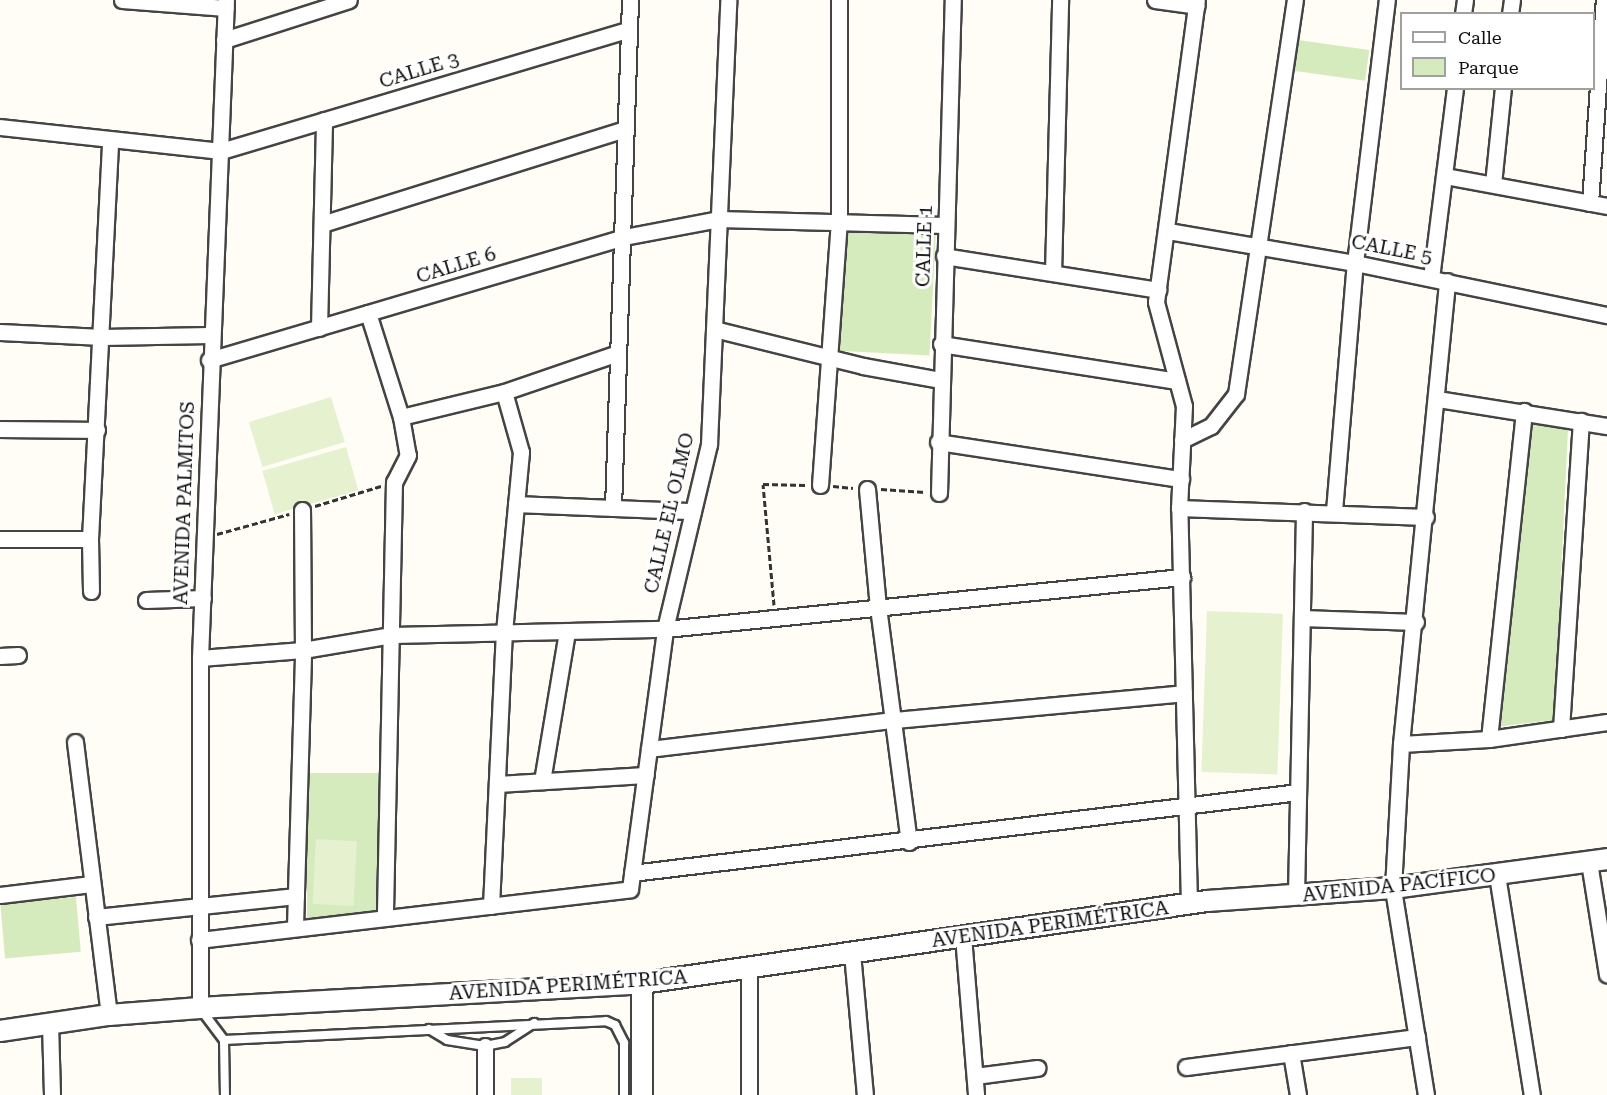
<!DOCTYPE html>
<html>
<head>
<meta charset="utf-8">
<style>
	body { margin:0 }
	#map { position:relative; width:1607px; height:1095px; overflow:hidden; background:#fffdf5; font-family:"Roboto Serif",serif }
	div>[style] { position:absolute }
	.green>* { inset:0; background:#d5ebbd; transform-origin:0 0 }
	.pitch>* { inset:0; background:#e6f2cf; transform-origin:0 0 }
	.path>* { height:3px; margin-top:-1.5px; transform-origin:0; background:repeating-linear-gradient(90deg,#333 0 6px,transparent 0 9px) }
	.roads { filter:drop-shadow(2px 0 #444) drop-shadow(-2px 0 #444) drop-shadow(0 2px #444) drop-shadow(0 -2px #444) }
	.service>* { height:8px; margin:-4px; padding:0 4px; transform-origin:4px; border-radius:4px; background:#fff }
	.minor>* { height:15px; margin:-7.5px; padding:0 7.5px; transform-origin:7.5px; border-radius:7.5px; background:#fff }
	.tertiary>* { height:20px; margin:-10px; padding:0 10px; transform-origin:10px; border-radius:10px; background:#fff }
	span { translate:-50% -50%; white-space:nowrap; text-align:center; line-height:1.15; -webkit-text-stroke:6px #fff; paint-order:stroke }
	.street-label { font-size:20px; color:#111 }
	.legend { position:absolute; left:1400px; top:12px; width:195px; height:78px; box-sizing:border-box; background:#fff; border:2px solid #a0a0a0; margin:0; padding:8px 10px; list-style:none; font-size:18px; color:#111 }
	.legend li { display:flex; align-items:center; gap:12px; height:30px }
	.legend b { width:30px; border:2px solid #a0a0a0 }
</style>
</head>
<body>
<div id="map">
	<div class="green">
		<i style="left:1298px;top:40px;width:72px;height:31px;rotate:8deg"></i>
		<i style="left:846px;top:228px;width:90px;height:123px;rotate:3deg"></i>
		<i style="clip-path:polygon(1529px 421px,1568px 429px,1554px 720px,1495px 727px)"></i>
		<i style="left:307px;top:773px;width:74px;height:148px"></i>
		<i style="left:76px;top:897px;width:55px;height:76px;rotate:85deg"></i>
	</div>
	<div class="pitch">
		<i style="left:331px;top:397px;width:47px;height:86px;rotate:73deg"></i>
		<i style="left:346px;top:447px;width:45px;height:87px;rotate:74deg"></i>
		<i style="left:1207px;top:611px;width:76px;height:161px;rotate:2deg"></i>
		<i style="left:316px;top:839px;width:41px;height:65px;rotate:3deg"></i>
		<i style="left:511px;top:1078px;width:31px;height:17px"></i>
	</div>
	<div class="path">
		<i style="left:833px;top:486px;width:20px;rotate:6deg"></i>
		<i style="left:881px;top:489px;width:44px;rotate:3.9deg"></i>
		<i style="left:315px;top:506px;width:69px;rotate:-16.9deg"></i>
		<i style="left:217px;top:534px;width:75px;rotate:-15.5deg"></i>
		<i style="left:774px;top:605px;width:121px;rotate:-95.2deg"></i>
		<i style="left:763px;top:484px;width:42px;rotate:1.4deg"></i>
	</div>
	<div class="roads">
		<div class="service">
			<i style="left:202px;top:1011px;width:36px;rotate:53deg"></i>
			<i style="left:224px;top:1040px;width:55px;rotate:89deg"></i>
			<i style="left:429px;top:1029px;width:21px;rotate:31deg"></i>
			<i style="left:447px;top:1040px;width:38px;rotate:9deg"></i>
			<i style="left:485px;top:1046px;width:20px;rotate:-11deg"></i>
			<i style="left:505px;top:1042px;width:35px;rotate:-33deg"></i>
			<i style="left:224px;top:1040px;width:382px;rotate:-2.8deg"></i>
			<i style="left:606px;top:1021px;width:10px;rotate:24deg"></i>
			<i style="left:615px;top:1025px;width:20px;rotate:63deg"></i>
			<i style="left:624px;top:1043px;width:52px;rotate:90deg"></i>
		</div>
		<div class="minor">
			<i style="left:122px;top:0;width:104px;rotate:4.4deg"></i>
			<i style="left:1155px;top:0;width:42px;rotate:8.1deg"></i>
			<i style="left:1463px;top:14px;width:14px;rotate:-82deg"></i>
			<i style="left:1510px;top:14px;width:14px;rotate:-82deg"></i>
			<i style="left:224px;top:40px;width:131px;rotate:-17.7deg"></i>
			<i style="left:0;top:127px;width:222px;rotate:6.2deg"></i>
			<i style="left:221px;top:151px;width:425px;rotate:-16.6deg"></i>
			<i style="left:1445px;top:176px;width:165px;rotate:10.5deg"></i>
			<i style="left:1493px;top:184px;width:97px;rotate:-84.1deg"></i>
			<i style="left:1590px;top:203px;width:203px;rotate:-86.1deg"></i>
			<i style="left:322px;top:224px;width:318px;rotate:-17.4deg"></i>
			<i style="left:1168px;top:231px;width:190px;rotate:9.7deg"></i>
			<i style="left:1355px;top:263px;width:257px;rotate:11.7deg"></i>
			<i style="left:944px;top:256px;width:217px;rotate:9deg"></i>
			<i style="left:1053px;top:273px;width:273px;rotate:-88.5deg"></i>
			<i style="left:1431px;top:278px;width:192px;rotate:-82.8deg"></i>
			<i style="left:368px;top:313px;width:109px;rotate:72.4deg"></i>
			<i style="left:401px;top:417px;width:39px;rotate:80deg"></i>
			<i style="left:408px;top:455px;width:30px;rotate:117deg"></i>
			<i style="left:394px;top:482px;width:436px;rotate:91.2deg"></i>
			<i style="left:319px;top:328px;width:208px;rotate:-88.6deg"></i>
			<i style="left:714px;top:329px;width:154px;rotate:13.9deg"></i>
			<i style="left:863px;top:366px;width:78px;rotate:10.3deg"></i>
			<i style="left:0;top:332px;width:102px;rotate:2.8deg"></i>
			<i style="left:102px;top:337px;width:108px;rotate:-1.1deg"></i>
			<i style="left:941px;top:344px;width:239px;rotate:8.9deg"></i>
			<i style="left:209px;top:360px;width:433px;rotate:-16.5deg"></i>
			<i style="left:624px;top:237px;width:96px;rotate:-10.8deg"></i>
			<i style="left:718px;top:219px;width:227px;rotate:1.5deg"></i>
			<i style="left:1438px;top:399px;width:171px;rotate:9.1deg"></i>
			<i style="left:401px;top:417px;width:106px;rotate:-13.6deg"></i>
			<i style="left:504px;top:392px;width:120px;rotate:-18.9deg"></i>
			<i style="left:0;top:429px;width:97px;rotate:0.6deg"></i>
			<i style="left:1182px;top:440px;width:32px;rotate:-26deg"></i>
			<i style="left:1211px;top:426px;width:41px;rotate:-52deg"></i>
			<i style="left:1236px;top:394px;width:398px;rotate:-81.5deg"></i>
			<i style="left:938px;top:442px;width:246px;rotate:8.7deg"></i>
			<i style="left:820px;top:485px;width:264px;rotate:-85.9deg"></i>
			<i style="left:839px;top:222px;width:222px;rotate:-90deg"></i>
			<i style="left:867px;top:489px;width:119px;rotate:84.7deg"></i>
			<i style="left:878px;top:607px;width:237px;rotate:82.5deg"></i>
			<i style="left:939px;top:493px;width:493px;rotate:-88.4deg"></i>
			<i style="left:516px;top:504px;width:177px;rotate:2.3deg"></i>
			<i style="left:613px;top:508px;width:508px;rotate:-88.08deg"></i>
			<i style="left:1179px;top:508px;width:247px;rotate:2.1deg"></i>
			<i style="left:1334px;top:511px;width:249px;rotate:-85.2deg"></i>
			<i style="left:1355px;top:263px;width:265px;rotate:-83.1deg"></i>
			<i style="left:0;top:539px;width:90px"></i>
			<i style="left:91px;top:591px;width:52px;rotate:-91.1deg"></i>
			<i style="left:90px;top:539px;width:400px;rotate:-87.1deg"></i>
			<i style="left:146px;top:600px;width:57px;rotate:-2deg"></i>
			<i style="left:1302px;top:618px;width:114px;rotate:2deg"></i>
			<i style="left:0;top:656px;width:18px;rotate:-3deg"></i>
			<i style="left:200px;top:658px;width:103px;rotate:-4.4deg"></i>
			<i style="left:303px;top:650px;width:90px;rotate:-9.6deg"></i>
			<i style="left:392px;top:635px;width:273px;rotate:-1.3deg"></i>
			<i style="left:665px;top:629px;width:520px;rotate:-5.74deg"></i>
			<i style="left:1561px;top:729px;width:309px;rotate:-86.3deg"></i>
			<i style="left:1489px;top:739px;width:330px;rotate:-83.9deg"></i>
			<i style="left:75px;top:742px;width:275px;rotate:82.9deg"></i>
			<i style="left:1401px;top:744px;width:88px;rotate:-3.3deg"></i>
			<i style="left:1489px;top:739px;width:119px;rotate:-8.2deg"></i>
			<i style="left:649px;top:749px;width:247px;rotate:-6.8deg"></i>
			<i style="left:894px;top:720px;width:291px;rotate:-5.3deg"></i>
			<i style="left:542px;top:781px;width:152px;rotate:-80.5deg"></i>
			<i style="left:497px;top:784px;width:149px;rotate:-3.5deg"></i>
			<i style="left:1589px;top:862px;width:114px;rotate:80.9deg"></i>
			<i style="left:632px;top:873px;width:671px;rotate:-6.93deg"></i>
			<i style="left:1497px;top:875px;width:223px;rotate:81deg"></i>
			<i style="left:0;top:895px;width:92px;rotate:-6.9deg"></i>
			<i style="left:1296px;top:895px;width:384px;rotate:-88.8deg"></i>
			<i style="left:1189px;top:904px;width:396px;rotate:-91.4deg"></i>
			<i style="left:1179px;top:508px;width:102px;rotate:-87.2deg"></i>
			<i style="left:1184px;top:406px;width:108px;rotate:-105.1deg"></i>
			<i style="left:1156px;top:302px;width:305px;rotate:-82.3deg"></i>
			<i style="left:491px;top:906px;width:274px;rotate:-87.3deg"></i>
			<i style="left:504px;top:632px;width:181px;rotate:-84.6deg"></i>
			<i style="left:521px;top:452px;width:62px;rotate:-105.8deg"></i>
			<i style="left:96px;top:917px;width:201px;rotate:-6deg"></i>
			<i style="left:295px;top:926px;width:276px;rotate:-88.3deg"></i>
			<i style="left:303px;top:650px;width:140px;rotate:-90.4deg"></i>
			<i style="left:963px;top:936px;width:160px;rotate:85.3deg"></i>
			<i style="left:199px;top:940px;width:434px;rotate:-6.7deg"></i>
			<i style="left:630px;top:889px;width:262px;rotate:-82.3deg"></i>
			<i style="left:665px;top:629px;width:190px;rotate:-76.6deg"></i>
			<i style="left:709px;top:444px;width:444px;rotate:-87.5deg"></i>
			<i style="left:852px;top:953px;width:143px;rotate:84.8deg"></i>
			<i style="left:200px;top:1008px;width:350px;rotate:-90deg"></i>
			<i style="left:200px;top:658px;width:659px;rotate:-87.74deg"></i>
			<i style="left:50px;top:1023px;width:72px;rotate:88.4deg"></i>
			<i style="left:485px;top:1046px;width:49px;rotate:90deg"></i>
			<i style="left:1291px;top:1053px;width:43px;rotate:80.5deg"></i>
			<i style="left:1186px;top:1067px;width:233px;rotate:-7.4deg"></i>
			<i style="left:975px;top:1076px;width:63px;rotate:-7.4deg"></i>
			<i style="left:749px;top:1095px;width:128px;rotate:-90deg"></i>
			<i style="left:1426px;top:1095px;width:210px;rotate:-99.1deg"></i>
			<i style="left:1393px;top:888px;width:144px;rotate:-86.8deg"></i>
			<i style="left:1401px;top:744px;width:465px;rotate:-84.3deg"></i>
		</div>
		<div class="tertiary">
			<i style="left:642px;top:983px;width:112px;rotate:90deg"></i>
			<i style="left:0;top:1031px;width:110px;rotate:-8.4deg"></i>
			<i style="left:109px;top:1015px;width:91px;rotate:-4.4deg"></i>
			<i style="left:200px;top:1008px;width:443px;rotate:-3.2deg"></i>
			<i style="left:642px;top:983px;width:571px;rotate:-8.26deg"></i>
			<i style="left:1207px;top:901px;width:186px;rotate:-4deg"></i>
			<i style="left:1393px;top:888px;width:216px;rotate:-7.7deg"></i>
		</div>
	</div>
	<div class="street-label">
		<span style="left:419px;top:70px;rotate:-17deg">CALLE 3</span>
		<span style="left:924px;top:246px;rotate:-88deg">CALLE 1</span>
		<span style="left:1392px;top:249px;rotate:11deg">CALLE 5</span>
		<span style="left:456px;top:265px;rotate:-17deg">CALLE 6</span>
		<span style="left:184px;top:503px;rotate:-88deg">AVENIDA PALMITOS</span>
		<span style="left:669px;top:513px;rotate:-77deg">CALLE EL OLMO</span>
		<span style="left:1399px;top:885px;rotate:-6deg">AVENIDA PACÍFICO</span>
		<span style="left:1050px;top:924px;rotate:-8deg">AVENIDA PERIMÉTRICA</span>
		<span style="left:568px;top:985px;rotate:-4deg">AVENIDA PERIMÉTRICA</span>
	</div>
	<ul class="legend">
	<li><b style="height:8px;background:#fff"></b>Calle</li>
	<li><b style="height:16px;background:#d5ebbd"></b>Parque</li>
	</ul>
</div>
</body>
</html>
